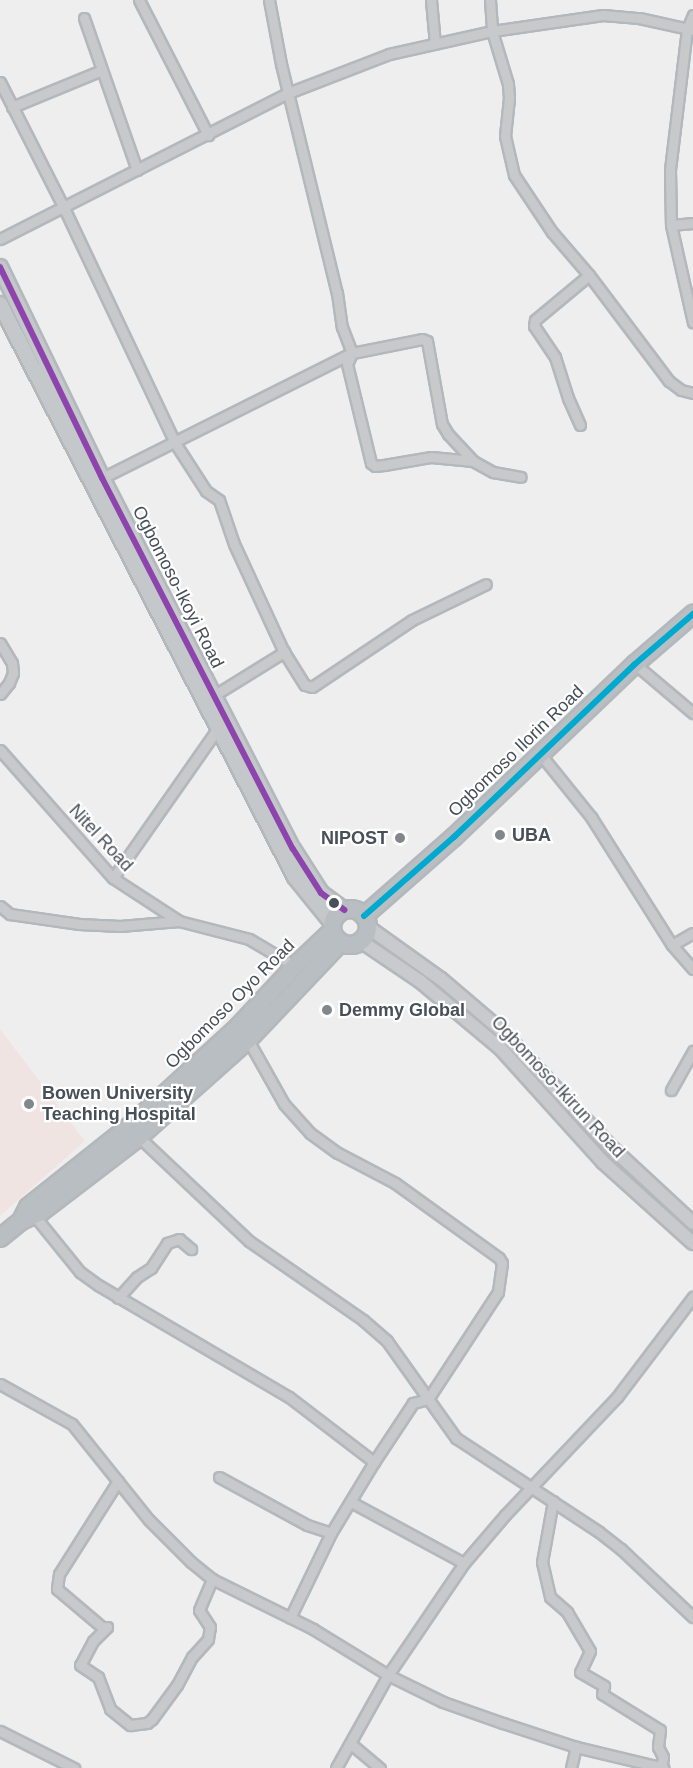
<!DOCTYPE html>
<html>
<head>
<meta charset="utf-8">
<style>
	body { margin:0 }
	#map { position:relative; width:693px; height:1768px; overflow:hidden; background:#eee; font-family:Helvetica,sans-serif }
	div>[style] { position:absolute }
	.medical>* { inset:0; background:#f0e4e2 }
	.roads { filter:drop-shadow(2px 0 #b3b8bc) drop-shadow(-2px 0 #b3b8bc) drop-shadow(0 2px #b3b8bc) drop-shadow(0 -2px #b3b8bc) }
	.street>* { height:9px; margin:-4.5px; padding:0 4.5px; transform-origin:4.5px; border-radius:4.5px; background:#c8c9cb }
	.secondary>* { height:12px; margin:-6px; padding:0 6px; transform-origin:6px; border-radius:6px; background:#c8cacd }
	.primary>* { height:14px; margin:-7px; padding:0 7px; transform-origin:7px; border-radius:7px; background:#c4c8ca }
	.highway>* { height:16px; margin:-8px; padding:0 8px; transform-origin:8px; border-radius:8px; background:#b9bec2 }
	.highway>.ring { margin:-8px; padding:0; box-sizing:content-box; background:none; border:16px solid #b9bec2; border-radius:50% }
	.bus-1>* { height:6px; margin:-3px; padding:0 3px; transform-origin:3px; border-radius:3px; background:#8e44ad }
	.bus-2>* { height:6px; margin:-3px; padding:0 3px; transform-origin:3px; border-radius:3px; background:#00a9ce }
	.dots>* { width:16px; height:16px; translate:-50% -50%; box-sizing:border-box; border:3px solid #fff; border-radius:50% }
	span { translate:-50% -50%; white-space:nowrap; text-align:center; line-height:1.15; -webkit-text-stroke:4.5px #fff; paint-order:stroke }
	.street-label { font-size:18px; color:#475058 }
	.poi-label { font-size:18px; color:#475058; font-weight:700 }
	.left { translate:0 -50%; text-align:left }
	.right { translate:-100% -50%; text-align:right }
</style>
</head>
<body>
<div id="map">
	<div class="medical">
		<i style="clip-path:polygon(0 1029px,85px 1141px,0 1216px)"></i>
	</div>
	<div class="roads">
		<div class="street">
			<i style="left:139px;top:0;width:152px;rotate:62.9deg"></i>
			<i style="left:269px;top:0;width:65px;rotate:79.4deg"></i>
			<i style="left:281px;top:64px;width:236px;rotate:76.3deg"></i>
			<i style="left:337px;top:293px;width:34px;rotate:82deg"></i>
			<i style="left:342px;top:327px;width:28px;rotate:69deg"></i>
			<i style="left:352px;top:353px;width:12px;rotate:114deg"></i>
			<i style="left:347px;top:364px;width:102px;rotate:76.4deg"></i>
			<i style="left:371px;top:463px;width:5px;rotate:37deg"></i>
			<i style="left:375px;top:466px;width:9px;rotate:-6deg"></i>
			<i style="left:384px;top:465px;width:48px;rotate:-9.7deg"></i>
			<i style="left:431px;top:457px;width:42px;rotate:5.4deg"></i>
			<i style="left:431px;top:0;width:44px;rotate:84.8deg"></i>
			<i style="left:490px;top:0;width:31px;rotate:86deg"></i>
			<i style="left:492px;top:31px;width:55px;rotate:73.2deg"></i>
			<i style="left:508px;top:84px;width:14px;rotate:86deg"></i>
			<i style="left:509px;top:98px;width:38px;rotate:96deg"></i>
			<i style="left:505px;top:136px;width:40px;rotate:77deg"></i>
			<i style="left:514px;top:175px;width:69px;rotate:56.3deg"></i>
			<i style="left:552px;top:232px;width:57px;rotate:49.3deg"></i>
			<i style="left:589px;top:275px;width:133px;rotate:53deg"></i>
			<i style="left:669px;top:381px;width:15px;rotate:37deg"></i>
			<i style="left:681px;top:390px;width:12px;rotate:14deg"></i>
			<i style="left:693px;top:15px;width:15px;rotate:113deg"></i>
			<i style="left:687px;top:29px;width:142px;rotate:96.9deg"></i>
			<i style="left:670px;top:170px;width:55px;rotate:89deg"></i>
			<i style="left:671px;top:225px;width:100px;rotate:77.3deg"></i>
			<i style="left:84px;top:18px;width:161px;rotate:70.8deg"></i>
			<i style="left:0;top:82px;width:139px;rotate:63.1deg"></i>
			<i style="left:63px;top:206px;width:262px;rotate:64.7deg"></i>
			<i style="left:175px;top:443px;width:57px;rotate:57.1deg"></i>
			<i style="left:206px;top:491px;width:16px;rotate:35deg"></i>
			<i style="left:219px;top:500px;width:46px;rotate:71.2deg"></i>
			<i style="left:234px;top:544px;width:119px;rotate:65.2deg"></i>
			<i style="left:12px;top:107px;width:97px;rotate:-22.3deg"></i>
			<i style="left:671px;top:225px;width:22px;rotate:-5deg"></i>
			<i style="left:0;top:239px;width:323px;rotate:-26.9deg"></i>
			<i style="left:288px;top:93px;width:108px;rotate:-21.1deg"></i>
			<i style="left:389px;top:54px;width:106px;rotate:-12.6deg"></i>
			<i style="left:492px;top:31px;width:112px;rotate:-8.2deg"></i>
			<i style="left:603px;top:15px;width:36px;rotate:5deg"></i>
			<i style="left:639px;top:18px;width:55px;rotate:12.5deg"></i>
			<i style="left:580px;top:425px;width:30px;rotate:-114deg"></i>
			<i style="left:568px;top:398px;width:43px;rotate:-107.6deg"></i>
			<i style="left:555px;top:357px;width:37px;rotate:-124deg"></i>
			<i style="left:534px;top:326px;width:6px;rotate:-81deg"></i>
			<i style="left:535px;top:320px;width:70px;rotate:-39.8deg"></i>
			<i style="left:102px;top:478px;width:280px;rotate:-26.6deg"></i>
			<i style="left:352px;top:353px;width:71px;rotate:-11.3deg"></i>
			<i style="left:422px;top:339px;width:5px;rotate:22deg"></i>
			<i style="left:427px;top:341px;width:84px;rotate:79.8deg"></i>
			<i style="left:442px;top:424px;width:12px;rotate:59deg"></i>
			<i style="left:448px;top:434px;width:37px;rotate:47deg"></i>
			<i style="left:473px;top:461px;width:23px;rotate:29deg"></i>
			<i style="left:493px;top:472px;width:28px;rotate:10deg"></i>
			<i style="left:0;top:643px;width:23px;rotate:59deg"></i>
			<i style="left:12px;top:663px;width:10px;rotate:84deg"></i>
			<i style="left:13px;top:673px;width:11px;rotate:112deg"></i>
			<i style="left:9px;top:683px;width:14px;rotate:129deg"></i>
			<i style="left:635px;top:664px;width:76px;rotate:40.2deg"></i>
			<i style="left:213px;top:696px;width:84px;rotate:-31.8deg"></i>
			<i style="left:284px;top:652px;width:39px;rotate:58deg"></i>
			<i style="left:305px;top:685px;width:7px;rotate:16deg"></i>
			<i style="left:312px;top:687px;width:120px;rotate:-33.8deg"></i>
			<i style="left:412px;top:620px;width:82px;rotate:-25.9deg"></i>
			<i style="left:0;top:750px;width:171px;rotate:48.6deg"></i>
			<i style="left:113px;top:878px;width:79px;rotate:33.1deg"></i>
			<i style="left:179px;top:921px;width:72px;rotate:14.4deg"></i>
			<i style="left:249px;top:939px;width:53px;rotate:30.4deg"></i>
			<i style="left:541px;top:755px;width:80px;rotate:51.1deg"></i>
			<i style="left:591px;top:817px;width:151px;rotate:57.7deg"></i>
			<i style="left:672px;top:945px;width:32px;rotate:49deg"></i>
			<i style="left:113px;top:878px;width:183px;rotate:-55deg"></i>
			<i style="left:0;top:906px;width:13px;rotate:39deg"></i>
			<i style="left:10px;top:914px;width:70px;rotate:8.2deg"></i>
			<i style="left:79px;top:924px;width:41px;rotate:2.8deg"></i>
			<i style="left:120px;top:926px;width:59px;rotate:-4.8deg"></i>
			<i style="left:672px;top:945px;width:24px;rotate:-30deg"></i>
			<i style="left:248px;top:1040px;width:73px;rotate:60.6deg"></i>
			<i style="left:284px;top:1104px;width:39px;rotate:48deg"></i>
			<i style="left:310px;top:1133px;width:34px;rotate:36deg"></i>
			<i style="left:338px;top:1153px;width:64px;rotate:27.8deg"></i>
			<i style="left:395px;top:1183px;width:128px;rotate:35.8deg"></i>
			<i style="left:499px;top:1258px;width:6px;rotate:59deg"></i>
			<i style="left:502px;top:1263px;width:29px;rotate:98deg"></i>
			<i style="left:498px;top:1292px;width:128px;rotate:123.2deg"></i>
			<i style="left:428px;top:1399px;width:16px;rotate:165deg"></i>
			<i style="left:413px;top:1403px;width:71px;rotate:123.5deg"></i>
			<i style="left:374px;top:1462px;width:83px;rotate:121.2deg"></i>
			<i style="left:331px;top:1533px;width:94px;rotate:115.8deg"></i>
			<i style="left:671px;top:1090px;width:45px;rotate:-60.6deg"></i>
			<i style="left:139px;top:1137px;width:151px;rotate:43.4deg"></i>
			<i style="left:249px;top:1241px;width:139px;rotate:34.7deg"></i>
			<i style="left:363px;top:1320px;width:32px;rotate:41deg"></i>
			<i style="left:387px;top:1341px;width:119px;rotate:54.6deg"></i>
			<i style="left:456px;top:1438px;width:171px;rotate:33.3deg"></i>
			<i style="left:599px;top:1532px;width:28px;rotate:38deg"></i>
			<i style="left:621px;top:1549px;width:99px;rotate:43.4deg"></i>
			<i style="left:33px;top:1214px;width:75px;rotate:51deg"></i>
			<i style="left:80px;top:1272px;width:22px;rotate:36deg"></i>
			<i style="left:98px;top:1285px;width:221px;rotate:30.4deg"></i>
			<i style="left:289px;top:1397px;width:107px;rotate:37.4deg"></i>
			<i style="left:118px;top:1298px;width:28px;rotate:-48deg"></i>
			<i style="left:137px;top:1277px;width:17px;rotate:-33deg"></i>
			<i style="left:151px;top:1268px;width:30px;rotate:-57deg"></i>
			<i style="left:167px;top:1243px;width:13px;rotate:-18deg"></i>
			<i style="left:179px;top:1239px;width:16px;rotate:40deg"></i>
			<i style="left:0;top:1384px;width:82px;rotate:29.1deg"></i>
			<i style="left:72px;top:1424px;width:123px;rotate:51.3deg"></i>
			<i style="left:149px;top:1520px;width:59px;rotate:45deg"></i>
			<i style="left:191px;top:1562px;width:27px;rotate:39deg"></i>
			<i style="left:212px;top:1579px;width:113px;rotate:26.3deg"></i>
			<i style="left:313px;top:1629px;width:88px;rotate:31.5deg"></i>
			<i style="left:388px;top:1675px;width:135px;rotate:-55.8deg"></i>
			<i style="left:464px;top:1563px;width:63px;rotate:-49.5deg"></i>
			<i style="left:505px;top:1515px;width:163px;rotate:-46.5deg"></i>
			<i style="left:617px;top:1397px;width:126px;rotate:-52.8deg"></i>
			<i style="left:219px;top:1477px;width:100px;rotate:28.6deg"></i>
			<i style="left:307px;top:1525px;width:25px;rotate:18deg"></i>
			<i style="left:118px;top:1481px;width:110px;rotate:122.4deg"></i>
			<i style="left:59px;top:1574px;width:15px;rotate:98deg"></i>
			<i style="left:57px;top:1589px;width:59px;rotate:40.2deg"></i>
			<i style="left:102px;top:1627px;width:5px"></i>
			<i style="left:107px;top:1627px;width:20px;rotate:135deg"></i>
			<i style="left:93px;top:1641px;width:27px;rotate:118deg"></i>
			<i style="left:80px;top:1665px;width:22px;rotate:34deg"></i>
			<i style="left:98px;top:1677px;width:34px;rotate:69deg"></i>
			<i style="left:110px;top:1709px;width:26px;rotate:39deg"></i>
			<i style="left:130px;top:1725px;width:17px;rotate:-7deg"></i>
			<i style="left:147px;top:1723px;width:6px;rotate:-39deg"></i>
			<i style="left:152px;top:1719px;width:42px;rotate:-53.7deg"></i>
			<i style="left:177px;top:1685px;width:32px;rotate:-62deg"></i>
			<i style="left:192px;top:1657px;width:24px;rotate:-48deg"></i>
			<i style="left:208px;top:1639px;width:12px;rotate:-81deg"></i>
			<i style="left:210px;top:1627px;width:20px;rotate:-123deg"></i>
			<i style="left:199px;top:1610px;width:34px;rotate:-67deg"></i>
			<i style="left:553px;top:1501px;width:62px;rotate:100.2deg"></i>
			<i style="left:542px;top:1562px;width:36px;rotate:77deg"></i>
			<i style="left:550px;top:1597px;width:23px;rotate:41deg"></i>
			<i style="left:567px;top:1612px;width:45px;rotate:59.5deg"></i>
			<i style="left:590px;top:1651px;width:23px;rotate:115deg"></i>
			<i style="left:580px;top:1672px;width:28px;rotate:30deg"></i>
			<i style="left:604px;top:1686px;width:8px;rotate:104deg"></i>
			<i style="left:602px;top:1694px;width:68px;rotate:31.8deg"></i>
			<i style="left:660px;top:1730px;width:17px;rotate:97deg"></i>
			<i style="left:658px;top:1747px;width:11px;rotate:63deg"></i>
			<i style="left:663px;top:1757px;width:11px;rotate:100deg"></i>
			<i style="left:351px;top:1502px;width:128px;rotate:28.4deg"></i>
			<i style="left:0;top:1731px;width:83px;rotate:26.6deg"></i>
			<i style="left:351px;top:1744px;width:38px;rotate:40deg"></i>
			<i style="left:336px;top:1768px;width:107px;rotate:-60.8deg"></i>
			<i style="left:388px;top:1675px;width:61px;rotate:26.1deg"></i>
			<i style="left:443px;top:1702px;width:64px;rotate:19.3deg"></i>
			<i style="left:503px;top:1723px;width:77px;rotate:18.2deg"></i>
			<i style="left:576px;top:1747px;width:90px;rotate:13.4deg"></i>
			<i style="left:571px;top:1768px;width:22px;rotate:-77deg"></i>
		</div>
		<div class="secondary">
			<i style="left:368px;top:927px;width:90px;rotate:35.5deg"></i>
			<i style="left:441px;top:979px;width:79px;rotate:40.4deg"></i>
			<i style="left:501px;top:1030px;width:162px;rotate:46.8deg"></i>
			<i style="left:612px;top:1148px;width:110px;rotate:42.8deg"></i>
			<i style="left:362px;top:942px;width:71px;rotate:34.1deg"></i>
			<i style="left:421px;top:982px;width:103px;rotate:39.9deg"></i>
			<i style="left:500px;top:1048px;width:154px;rotate:47.9deg"></i>
			<i style="left:603px;top:1162px;width:121px;rotate:42deg"></i>
		</div>
		<div class="primary">
			<i style="left:0;top:267px;width:234px;rotate:64.2deg"></i>
			<i style="left:102px;top:478px;width:417px;rotate:62.8deg"></i>
			<i style="left:293px;top:849px;width:52px;rotate:57.5deg"></i>
			<i style="left:321px;top:893px;width:29px;rotate:36deg"></i>
			<i style="left:0;top:304px;width:644px;rotate:62.76deg"></i>
			<i style="left:295px;top:877px;width:59px;rotate:51.2deg"></i>
		</div>
		<div class="highway">
			<i class="ring" style="left:332px;top:909px;width:20px;height:20px"></i>
			<i style="left:364px;top:916px;width:120px;rotate:-41.3deg"></i>
			<i style="left:454px;top:837px;width:250px;rotate:-43.7deg"></i>
			<i style="left:635px;top:664px;width:77px;rotate:-40.8deg"></i>
			<i style="left:21px;top:1221px;width:16px;rotate:-63deg"></i>
			<i style="left:28px;top:1207px;width:132px;rotate:-38.5deg"></i>
			<i style="left:131px;top:1125px;width:144px;rotate:-42.5deg"></i>
			<i style="left:237px;top:1028px;width:85px;rotate:-46.9deg"></i>
			<i style="left:295px;top:966px;width:50px;rotate:-43.4deg"></i>
			<i style="left:0;top:1238px;width:27px;rotate:-39deg"></i>
			<i style="left:21px;top:1221px;width:22px;rotate:-24deg"></i>
			<i style="left:41px;top:1212px;width:123px;rotate:-37.4deg"></i>
			<i style="left:139px;top:1137px;width:146px;rotate:-41.7deg"></i>
			<i style="left:248px;top:1040px;width:134px;rotate:-46.5deg"></i>
		</div>
	</div>
	<div class="bus-1">
		<i style="left:0;top:267px;width:234px;rotate:64.2deg"></i>
		<i style="left:102px;top:478px;width:417px;rotate:62.8deg"></i>
		<i style="left:293px;top:849px;width:52px;rotate:57.5deg"></i>
		<i style="left:321px;top:893px;width:29px;rotate:36deg"></i>
	</div>
	<div class="bus-2">
		<i style="left:364px;top:916px;width:120px;rotate:-41.3deg"></i>
		<i style="left:454px;top:837px;width:250px;rotate:-43.7deg"></i>
		<i style="left:635px;top:664px;width:77px;rotate:-40.8deg"></i>
	</div>
	<div class="dots">
		<i style="left:500px;top:835px;background:#81878c"></i>
		<i style="left:400px;top:838px;background:#81878c"></i>
		<i style="left:334px;top:903px;background:#475058"></i>
		<i style="left:327px;top:1010px;background:#81878c"></i>
		<i style="left:29px;top:1104px;background:#81878c"></i>
	</div>
	<div class="street-label">
		<span style="left:178px;top:587px;rotate:63deg">Ogbomoso-Ikoyi Road</span>
		<span style="left:516px;top:751px;rotate:-44deg">Ogbomoso Ilorin Road</span>
		<span style="left:101px;top:838px;rotate:47deg">Nitel Road</span>
		<span style="left:230px;top:1004px;rotate:-45deg">Ogbomoso Oyo Road</span>
		<span style="left:558px;top:1087px;rotate:47deg">Ogbomoso-Ikirun Road</span>
	</div>
	<div class="poi-label">
		<span class="left" style="left:512px;top:835px">UBA</span>
		<span class="right" style="left:388px;top:838px">NIPOST</span>
		<span class="left" style="left:339px;top:1010px">Demmy Global</span>
		<span class="left" style="left:42px;top:1104px">Bowen University<br>Teaching Hospital</span>
	</div>
</div>
</body>
</html>
